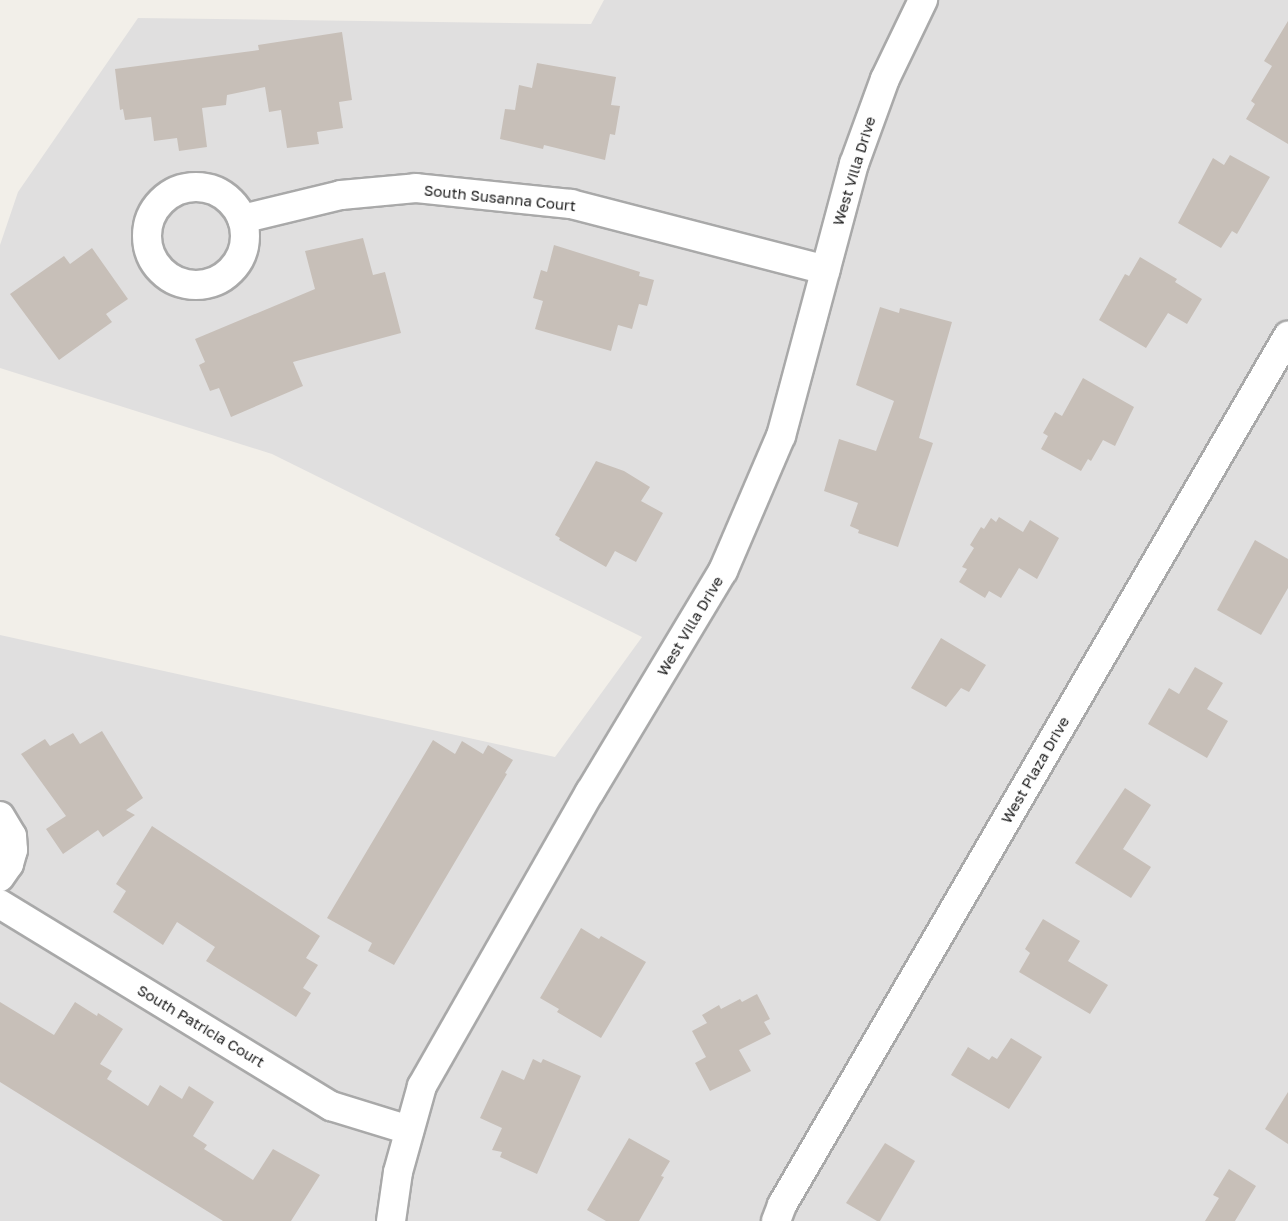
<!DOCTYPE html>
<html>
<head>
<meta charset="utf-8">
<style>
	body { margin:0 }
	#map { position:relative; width:1288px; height:1221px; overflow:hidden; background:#f2efe9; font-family:"Golos Text",sans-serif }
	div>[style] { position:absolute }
	.residential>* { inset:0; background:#e0dfdf }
	.building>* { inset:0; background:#c7bfb8 }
	.roads { filter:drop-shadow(2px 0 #a9a9a9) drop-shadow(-2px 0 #a9a9a9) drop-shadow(0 2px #a9a9a9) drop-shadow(0 -2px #a9a9a9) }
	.street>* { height:28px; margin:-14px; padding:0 14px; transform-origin:14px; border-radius:14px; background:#fff }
	.street>.ring { margin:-14px; padding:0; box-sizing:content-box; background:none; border:28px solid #fff; border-radius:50% }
	span { translate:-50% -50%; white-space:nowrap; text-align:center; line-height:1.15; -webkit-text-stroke:5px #fff; paint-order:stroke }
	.street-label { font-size:15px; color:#222 }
</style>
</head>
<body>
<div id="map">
	<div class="residential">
		<i style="clip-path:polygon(604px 0,1288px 0,1288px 1221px,0 1221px,0 635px,555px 757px,642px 637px,272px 454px,0 368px,0 245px,18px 192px,138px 18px,591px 24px)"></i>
	</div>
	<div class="building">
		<i style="clip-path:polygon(1288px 21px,1288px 144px,1246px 119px,1255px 104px,1251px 101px,1272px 66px,1264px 61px)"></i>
		<i style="clip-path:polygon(342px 32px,352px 100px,339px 102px,343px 128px,317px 132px,319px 144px,287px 148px,281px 110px,269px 112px,265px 87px,227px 95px,226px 105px,202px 108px,207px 147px,179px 151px,177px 138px,154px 141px,151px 117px,125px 120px,123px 109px,120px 110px,115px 69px,259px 50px,258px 45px)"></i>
		<i style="clip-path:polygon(537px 63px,616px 77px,611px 105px,620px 106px,615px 135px,610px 134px,605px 160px,544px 145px,543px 149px,500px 139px,505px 109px,515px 110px,519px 85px,532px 88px)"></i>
		<i style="clip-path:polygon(1230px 155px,1270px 177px,1237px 234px,1232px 231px,1221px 248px,1178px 223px,1213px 158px,1224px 165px)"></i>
		<i style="clip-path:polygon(363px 238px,373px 275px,385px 272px,401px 333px,293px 362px,303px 386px,231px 417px,219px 388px,210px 391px,199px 365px,205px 362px,195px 339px,315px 289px,305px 251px)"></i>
		<i style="clip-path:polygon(554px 245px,640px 272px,639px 276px,654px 280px,647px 306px,639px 304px,632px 329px,618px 325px,611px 351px,535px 329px,543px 301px,533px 298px,541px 270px,547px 272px)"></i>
		<i style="clip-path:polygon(92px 248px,128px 299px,106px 314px,112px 322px,59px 360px,10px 294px,64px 256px,70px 264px)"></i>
		<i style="clip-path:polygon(1140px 257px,1177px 279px,1175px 282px,1202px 299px,1187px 324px,1168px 313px,1146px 348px,1099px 320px,1125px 274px,1129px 276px)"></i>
		<i style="clip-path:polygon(880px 307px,899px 313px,900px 308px,952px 322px,919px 438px,933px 443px,898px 547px,858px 533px,859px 530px,850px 526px,858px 503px,824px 491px,839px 439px,876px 451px,894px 401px,856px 385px)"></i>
		<i style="clip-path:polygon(1083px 378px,1134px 407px,1115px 446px,1103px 440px,1091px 461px,1088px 459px,1081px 471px,1041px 449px,1048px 436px,1043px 433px,1055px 412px,1062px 416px)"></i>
		<i style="clip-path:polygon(596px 461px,624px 471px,650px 487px,641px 501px,663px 513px,636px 562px,615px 551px,606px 567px,559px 540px,560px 538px,555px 535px)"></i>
		<i style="clip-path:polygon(999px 517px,1023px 532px,1030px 520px,1059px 538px,1037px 579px,1019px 568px,1001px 598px,989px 591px,985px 598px,959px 582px,967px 569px,962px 567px,974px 548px,970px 545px,981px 527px,984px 529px,991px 518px,996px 522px)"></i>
		<i style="clip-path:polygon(1255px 540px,1288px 559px,1288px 588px,1261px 635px,1217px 610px)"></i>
		<i style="clip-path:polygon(941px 638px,986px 665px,969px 692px,961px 688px,946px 707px,911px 688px)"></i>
		<i style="clip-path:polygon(1195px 667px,1223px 683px,1207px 709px,1228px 721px,1207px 758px,1148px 724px,1169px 688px,1179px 694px)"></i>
		<i style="clip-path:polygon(102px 731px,143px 798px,126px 810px,135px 815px,103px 837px,98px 830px,63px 854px,46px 829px,66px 816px,21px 754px,45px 739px,50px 746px,73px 733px,80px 744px)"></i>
		<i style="clip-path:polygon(433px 740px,455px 754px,462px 741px,483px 754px,488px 745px,513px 760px,505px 773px,507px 774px,394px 965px,368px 951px,372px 943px,327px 918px)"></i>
		<i style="clip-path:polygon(1125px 788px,1151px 805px,1123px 849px,1151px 867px,1131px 898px,1075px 863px)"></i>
		<i style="clip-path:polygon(152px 826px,320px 936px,306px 958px,318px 965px,303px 988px,311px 993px,296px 1017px,206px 961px,215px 947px,177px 922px,163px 945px,113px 912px,126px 891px,116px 884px)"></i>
		<i style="clip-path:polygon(1043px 919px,1080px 941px,1068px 961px,1108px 985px,1090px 1014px,1019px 972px,1030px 953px,1025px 949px)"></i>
		<i style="clip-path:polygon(581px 928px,599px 939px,601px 936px,646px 962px,601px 1038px,557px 1012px,559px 1009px,540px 998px)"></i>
		<i style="clip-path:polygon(757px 994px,770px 1019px,764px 1022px,771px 1034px,739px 1050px,751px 1071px,710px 1091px,695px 1063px,706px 1057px,692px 1031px,707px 1023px,702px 1015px,719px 1005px,721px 1009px,740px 999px,742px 1002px)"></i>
		<i style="clip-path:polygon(0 1002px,54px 1035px,75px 1002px,97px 1016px,98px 1013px,123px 1029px,100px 1064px,112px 1071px,107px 1079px,148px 1106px,160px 1085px,182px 1099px,189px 1086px,214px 1102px,193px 1136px,207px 1145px,204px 1149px,253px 1180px,273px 1149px,320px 1175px,291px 1221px,223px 1221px,0 1082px)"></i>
		<i style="clip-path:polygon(1011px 1038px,1042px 1057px,1009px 1109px,951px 1075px,968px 1047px,989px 1060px,992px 1056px,997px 1059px)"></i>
		<i style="clip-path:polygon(533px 1059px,541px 1063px,543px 1059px,581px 1076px,537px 1174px,500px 1157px,502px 1152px,492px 1150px,502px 1128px,480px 1118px,502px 1070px,524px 1080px)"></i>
		<i style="clip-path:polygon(1288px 1092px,1288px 1144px,1265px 1129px)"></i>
		<i style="clip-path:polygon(629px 1138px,670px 1161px,661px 1176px,664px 1177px,639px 1221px,606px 1221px,587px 1210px)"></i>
		<i style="clip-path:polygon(885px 1143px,915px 1161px,880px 1221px,877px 1221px,846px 1203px)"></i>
		<i style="clip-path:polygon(1229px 1169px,1256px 1186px,1235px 1221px,1205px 1221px,1219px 1198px,1213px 1195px)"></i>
	</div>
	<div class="roads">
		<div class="street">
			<i class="ring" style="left:147px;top:187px;width:70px;height:70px"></i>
			<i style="left:242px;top:219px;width:102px;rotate:-13.6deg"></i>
			<i style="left:341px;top:195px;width:75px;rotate:-5.3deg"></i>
			<i style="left:416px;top:188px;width:156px;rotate:5.9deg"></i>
			<i style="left:571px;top:204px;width:263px;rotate:14.5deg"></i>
			<i style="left:0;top:816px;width:23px;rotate:59deg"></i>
			<i style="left:12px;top:836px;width:14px;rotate:86deg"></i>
			<i style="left:13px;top:850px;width:15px;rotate:106deg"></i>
			<i style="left:9px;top:864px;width:16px;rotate:125deg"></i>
			<i style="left:0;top:904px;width:388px;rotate:31.4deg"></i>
			<i style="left:331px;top:1106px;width:82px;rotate:17.1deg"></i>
			<i style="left:391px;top:1221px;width:49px;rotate:-81.9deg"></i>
			<i style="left:398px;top:1172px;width:89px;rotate:-74.4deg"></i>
			<i style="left:422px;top:1086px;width:339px;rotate:-60.3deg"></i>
			<i style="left:590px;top:792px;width:258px;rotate:-59deg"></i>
			<i style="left:723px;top:571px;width:147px;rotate:-66.8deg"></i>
			<i style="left:781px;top:436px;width:282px;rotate:-75deg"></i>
			<i style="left:854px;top:164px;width:90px;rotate:-70deg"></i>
			<i style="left:885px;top:79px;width:88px;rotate:-64.3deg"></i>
			<i style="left:776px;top:1221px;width:17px;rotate:-69deg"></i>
			<i style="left:782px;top:1205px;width:1006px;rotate:-59.79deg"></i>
		</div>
	</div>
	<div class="street-label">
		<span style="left:854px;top:171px;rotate:-73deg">West Villa Drive</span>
		<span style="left:500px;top:198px;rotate:6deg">South Susanna Court</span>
		<span style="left:690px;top:626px;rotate:-59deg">West Villa Drive</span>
		<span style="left:1035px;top:770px;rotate:-60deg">West Plaza Drive</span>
		<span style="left:201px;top:1026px;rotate:31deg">South Patricia Court</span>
	</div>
</div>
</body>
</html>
